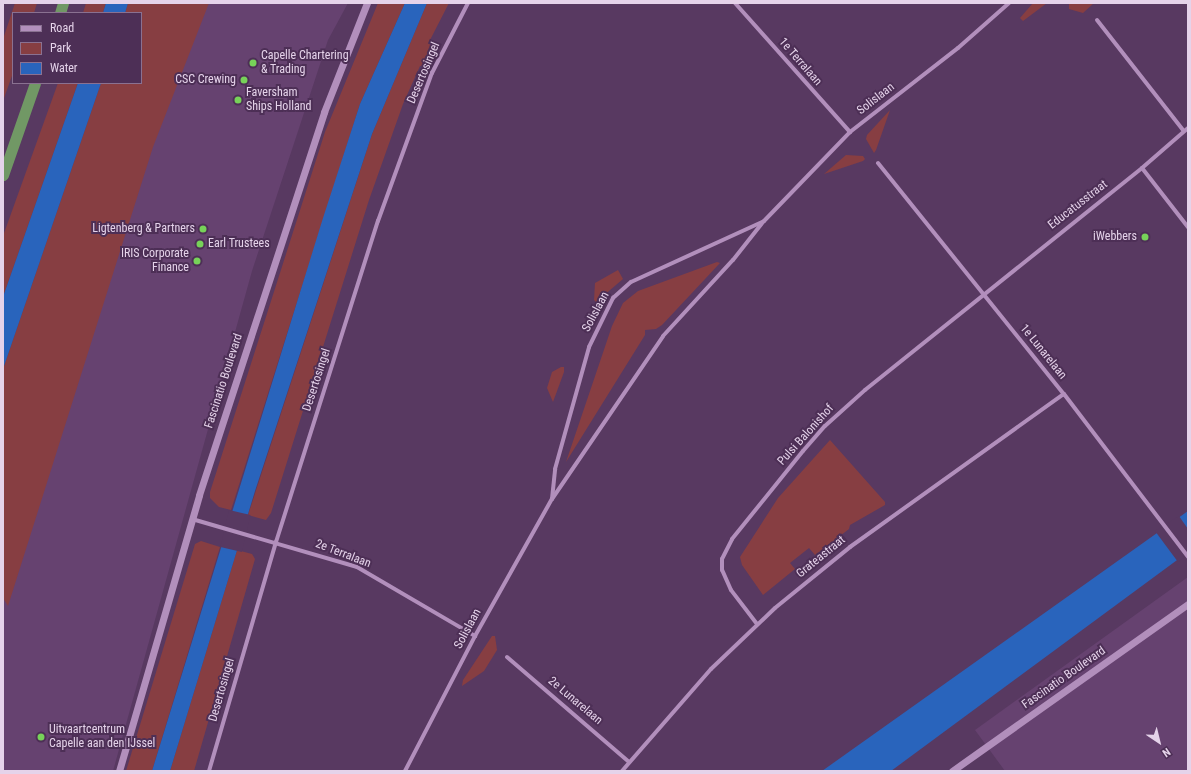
<!DOCTYPE html>
<html>
<head>
<meta charset="utf-8">
<style>
	body { margin:0 }
	#map { position:relative; width:1191px; height:774px; overflow:hidden; background:#583961; font-family:"Roboto Condensed",sans-serif }
	div>[style] { position:absolute }
	.built>* { inset:0; background:#664270 }
	.green>* { inset:0; background:#873e42 }
	.water>* { inset:0; background:#2964bc }
	.pier>* { inset:0; background:#583961; transform-origin:0 0 }
	.minor>* { height:4px; margin:-2px; padding:0 2px; transform-origin:2px; border-radius:2px; background:#b28fbc }
	.tertiary>* { height:7px; margin:-3.5px; padding:0 3.5px; transform-origin:3.5px; border-radius:3.5px; background:#b28fbc }
	.trunk>* { height:11px; margin:-5.5px; padding:0 5.5px; transform-origin:5.5px; border-radius:5.5px; background:#719865 }
	.dots>* { width:11px; height:11px; translate:-50% -50%; box-sizing:border-box; border:2px solid #4d2f56; border-radius:50% }
	span { translate:-50% -50%; white-space:nowrap; text-align:center; line-height:1.15; -webkit-text-stroke:4px #4d2f56; paint-order:stroke }
	.poi-label { font-size:12px; color:#e5d3ea }
	.left { translate:0 -50%; text-align:left }
	.right { translate:-100% -50%; text-align:right }
	.street-label { font-size:12px; color:#e5d3ea }
	.frame { position:absolute; inset:0; border:4px solid #e5d3ea; pointer-events:none }
	.legend { position:absolute; left:12px; top:12px; width:130px; height:72px; box-sizing:border-box; background:#4d2f56; border:1px solid #8a7191; margin:0; padding:5px 7px; list-style:none; font-size:12px; color:#e5d3ea }
	.legend li { display:flex; align-items:center; gap:8px; height:20px }
	.legend b { width:20px; border:1px solid #8a7191 }
	.north { position:absolute; left:1139px; top:722px; width:40px; height:40px; -webkit-text-stroke:3px #4d2f56; paint-order:stroke; rotate:145deg; font-size:11px; font-weight:700; line-height:16px; text-align:center; color:#e5d3ea }
	.north::after { content:''; display:block; margin:auto; width:14px; height:18px; background:#e5d3ea; clip-path:polygon(50% 0,100% 100%,50% 72%,0 100%) }
</style>
</head>
<body>
<div id="map">
	<div class="built">
		<i style="clip-path:polygon(163px 3px,348px 3px,328px 40px,252px 271px,113px 771px,3px 771px,3px 503px,141px 83px)"></i>
		<i style="clip-path:polygon(1188px 577px,1188px 771px,1005px 771px,975px 730px)"></i>
	</div>
	<div class="green">
		<i style="clip-path:polygon(15px 3px,37px 3px,34px 13px,13px 13px,13px 73px,3px 101px,3px 39px)"></i>
		<i style="clip-path:polygon(86px 3px,106px 3px,103px 13px,83px 13px)"></i>
		<i style="clip-path:polygon(128px 3px,209px 3px,153px 147px,8px 606px,3px 598px,3px 369px,101px 83px,141px 83px,141px 13px,125px 13px)"></i>
		<i style="clip-path:polygon(378px 3px,405px 3px,360px 104px,231px 510px,219px 507px,210px 498px,210px 492px,325px 132px)"></i>
		<i style="clip-path:polygon(427px 3px,449px 3px,429px 42px,433px 53px,425px 66px,420px 66px,403px 104px,369px 200px,271px 513px,266px 520px,248px 515px,372px 134px)"></i>
		<i style="clip-path:polygon(1033px 3px,1047px 3px,1023px 21px,1020px 18px)"></i>
		<i style="clip-path:polygon(1069px 3px,1094px 3px,1083px 13px,1069px 9px)"></i>
		<i style="clip-path:polygon(58px 83px,78px 83px,3px 297px,3px 236px)"></i>
		<i style="clip-path:polygon(890px 110px,876px 150px,874px 153px,866px 139px,867px 135px)"></i>
		<i style="clip-path:polygon(846px 155px,863px 156px,865px 159px,863px 161px,824px 174px)"></i>
		<i style="clip-path:polygon(717px 262px,720px 263px,662px 325px,656px 329px,645px 330px,645px 335px,566px 462px,612px 326px,623px 303px,638px 291px)"></i>
		<i style="clip-path:polygon(618px 270px,623px 279px,596px 302px,594px 300px,595px 283px)"></i>
		<i style="clip-path:polygon(561px 367px,564px 367px,564px 372px,553px 402px,547px 388px,552px 372px)"></i>
		<i style="clip-path:polygon(830px 440px,885px 502px,885px 505px,850px 525px,849px 529px,815px 555px,809px 548px,790px 563px,795px 569px,763px 595px,742px 565px,740px 557px,778px 498px)"></i>
		<i style="clip-path:polygon(201px 541px,220px 547px,152px 771px,126px 771px,195px 544px)"></i>
		<i style="clip-path:polygon(237px 550px,252px 554px,255px 559px,194px 771px,170px 771px)"></i>
		<i style="clip-path:polygon(492px 636px,495px 636px,497px 650px,484px 671px,462px 686px,463px 680px)"></i>
	</div>
	<div class="water">
		<i style="clip-path:polygon(106px 3px,128px 3px,125px 13px,103px 13px)"></i>
		<i style="clip-path:polygon(405px 3px,427px 3px,372px 134px,255px 491px,170px 771px,152px 771px,323px 218px,360px 104px)"></i>
		<i style="clip-path:polygon(78px 83px,101px 83px,3px 369px,3px 297px)"></i>
		<i style="clip-path:polygon(1188px 511px,1188px 552px,891px 771px,822px 771px)"></i>
	</div>
	<div class="pier">
		<i style="left:229px;top:510px;width:22px;height:38px;rotate:13deg"></i>
		<i style="clip-path:polygon(1179px 516px,1188px 529px,1188px 555px,1178px 562px,1155px 531px)"></i>
	</div>
	<div class="minor">
		<i style="left:735px;top:3px;width:173px;rotate:48.3deg"></i>
		<i style="left:1097px;top:20px;width:140px;rotate:52deg"></i>
		<i style="left:878px;top:163px;width:297px;rotate:51.2deg"></i>
		<i style="left:1064px;top:394px;width:205px;rotate:52.7deg"></i>
		<i style="left:1142px;top:168px;width:75px;rotate:52.1deg"></i>
		<i style="left:552px;top:499px;width:197px;rotate:-55.7deg"></i>
		<i style="left:663px;top:336px;width:103px;rotate:-47.4deg"></i>
		<i style="left:733px;top:260px;width:48px;rotate:-51.7deg"></i>
		<i style="left:192px;top:519px;width:172px;rotate:16.2deg"></i>
		<i style="left:357px;top:567px;width:137px;rotate:30.3deg"></i>
		<i style="left:757px;top:624px;width:43px;rotate:-127.4deg"></i>
		<i style="left:731px;top:590px;width:22px;rotate:-114deg"></i>
		<i style="left:722px;top:570px;width:11px;rotate:-90deg"></i>
		<i style="left:722px;top:559px;width:22px;rotate:-63deg"></i>
		<i style="left:732px;top:539px;width:113px;rotate:-51.1deg"></i>
		<i style="left:803px;top:451px;width:33px;rotate:-49deg"></i>
		<i style="left:825px;top:426px;width:54px;rotate:-42deg"></i>
		<i style="left:865px;top:390px;width:355px;rotate:-38.7deg"></i>
		<i style="left:1142px;top:168px;width:61px;rotate:-41deg"></i>
		<i style="left:507px;top:657px;width:161px;rotate:40.7deg"></i>
		<i style="left:209px;top:771px;width:239px;rotate:-73.7deg"></i>
		<i style="left:276px;top:542px;width:337px;rotate:-72.4deg"></i>
		<i style="left:378px;top:221px;width:158px;rotate:-70deg"></i>
		<i style="left:432px;top:73px;width:79px;rotate:-62.8deg"></i>
		<i style="left:405px;top:771px;width:152px;rotate:-62.6deg"></i>
		<i style="left:475px;top:636px;width:157px;rotate:-60.7deg"></i>
		<i style="left:552px;top:499px;width:30px;rotate:-84deg"></i>
		<i style="left:555px;top:469px;width:127px;rotate:-74.4deg"></i>
		<i style="left:589px;top:347px;width:55px;rotate:-63.9deg"></i>
		<i style="left:613px;top:298px;width:24px;rotate:-42deg"></i>
		<i style="left:631px;top:282px;width:146px;rotate:-24.6deg"></i>
		<i style="left:764px;top:221px;width:124px;rotate:-46deg"></i>
		<i style="left:850px;top:132px;width:137px;rotate:-37.9deg"></i>
		<i style="left:958px;top:48px;width:68px;rotate:-41.4deg"></i>
		<i style="left:622px;top:771px;width:135px;rotate:-48.9deg"></i>
		<i style="left:711px;top:669px;width:88px;rotate:-43.6deg"></i>
		<i style="left:775px;top:608px;width:97px;rotate:-39.1deg"></i>
		<i style="left:850px;top:547px;width:263px;rotate:-35.6deg"></i>
	</div>
	<div class="tertiary">
		<i style="left:119px;top:771px;width:287px;rotate:-73.8deg"></i>
		<i style="left:199px;top:495px;width:403px;rotate:-71.9deg"></i>
		<i style="left:324px;top:112px;width:117px;rotate:-68.5deg"></i>
		<i style="left:952px;top:771px;width:289px;rotate:-35.3deg"></i>
	</div>
	<div class="trunk">
		<i style="left:60px;top:13px;width:10px;rotate:-73deg"></i>
		<i style="left:3px;top:175px;width:97px;rotate:-70.8deg"></i>
	</div>
	<div class="dots">
		<i style="left:253px;top:63px;background:#77d259"></i>
		<i style="left:244px;top:80px;background:#77d259"></i>
		<i style="left:238px;top:100px;background:#77d259"></i>
		<i style="left:203px;top:229px;background:#77d259"></i>
		<i style="left:1145px;top:237px;background:#77d259"></i>
		<i style="left:200px;top:244px;background:#77d259"></i>
		<i style="left:197px;top:261px;background:#77d259"></i>
		<i style="left:41px;top:737px;background:#77d259"></i>
	</div>
	<div class="poi-label">
		<span class="left" style="left:261px;top:63px">Capelle Chartering<br>&amp; Trading</span>
		<span class="right" style="left:236px;top:80px">CSC Crewing</span>
		<span class="left" style="left:246px;top:100px">Faversham<br>Ships Holland</span>
		<span class="right" style="left:195px;top:229px">Ligtenberg &amp; Partners</span>
		<span class="right" style="left:1137px;top:237px">iWebbers</span>
		<span class="left" style="left:208px;top:244px">Earl Trustees</span>
		<span class="right" style="left:189px;top:261px">IRIS Corporate<br>Finance</span>
		<span class="left" style="left:49px;top:737px">Uitvaartcentrum<br>Capelle aan den IJssel</span>
	</div>
	<div class="street-label">
		<span style="left:800px;top:62px;rotate:49deg">1e Terralaan</span>
		<span style="left:424px;top:73px;rotate:-67deg">Desertosingel</span>
		<span style="left:876px;top:99px;rotate:-38deg">Solislaan</span>
		<span style="left:1078px;top:205px;rotate:-38deg">Educatusstraat</span>
		<span style="left:596px;top:312px;rotate:-62deg">Solislaan</span>
		<span style="left:1043px;top:352px;rotate:51deg">1e Lunarelaan</span>
		<span style="left:317px;top:380px;rotate:-72deg">Desertosingel</span>
		<span style="left:224px;top:381px;rotate:-72deg">Fascinatio Boulevard</span>
		<span style="left:806px;top:435px;rotate:-48deg">Pulsi Balonishof</span>
		<span style="left:343px;top:554px;rotate:21deg">2e Terralaan</span>
		<span style="left:821px;top:557px;rotate:-39deg">Grateastraat</span>
		<span style="left:468px;top:629px;rotate:-62deg">Solislaan</span>
		<span style="left:1064px;top:678px;rotate:-35deg">Fascinatio Boulevard</span>
		<span style="left:222px;top:690px;rotate:-74deg">Desertosingel</span>
		<span style="left:575px;top:701px;rotate:40deg">2e Lunarelaan</span>
	</div>
	<div class="frame"></div>
	<ul class="legend">
	<li><b style="height:5px;background:#b28fbc"></b>Road</li>
	<li><b style="height:11px;background:#873e42"></b>Park</li>
	<li><b style="height:11px;background:#2964bc"></b>Water</li>
	</ul>
	<div class="north">N</div>
</div>
</body>
</html>
